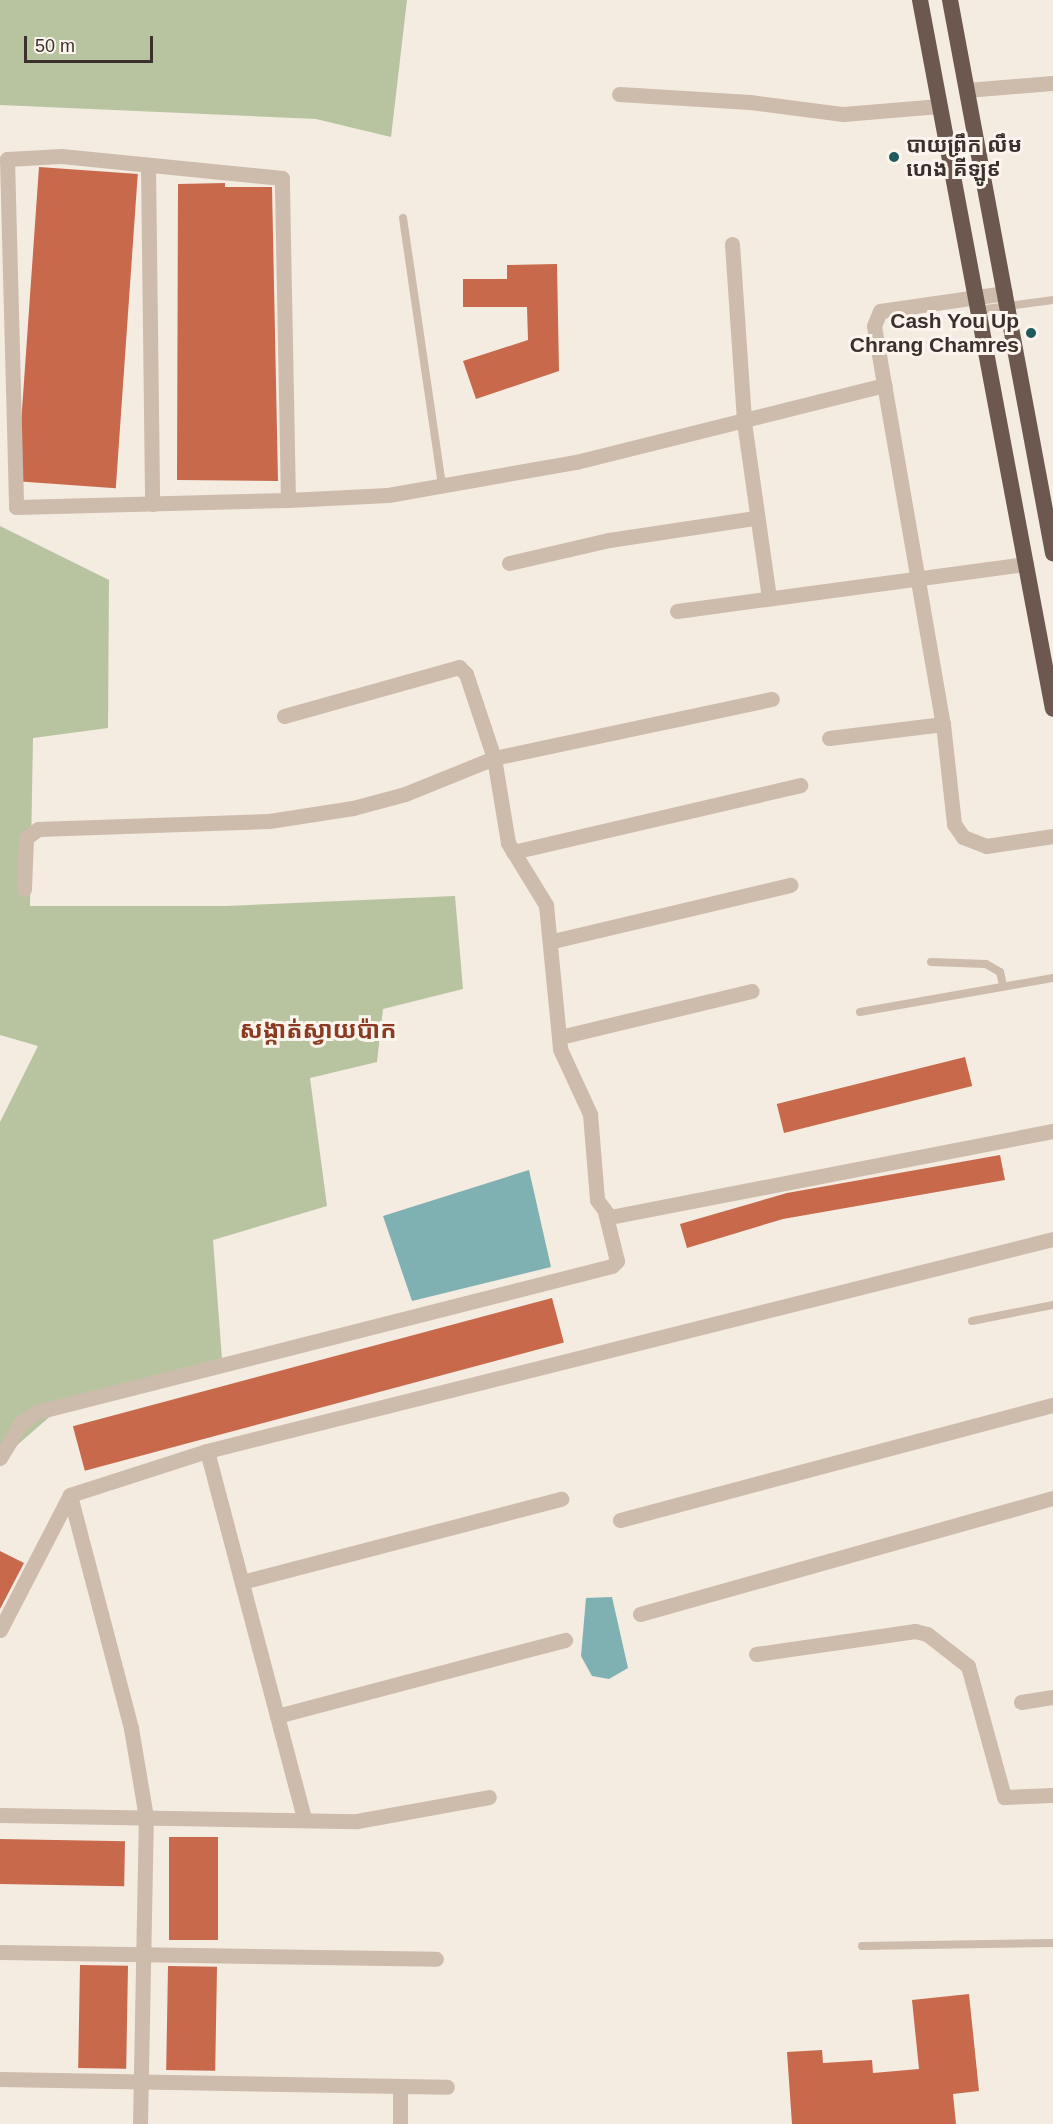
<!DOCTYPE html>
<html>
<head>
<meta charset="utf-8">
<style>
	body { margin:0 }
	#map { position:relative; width:1053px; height:2124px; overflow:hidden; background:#f4ebe1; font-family:Helvetica,"Noto Sans Khmer",sans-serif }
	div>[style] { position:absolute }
	.green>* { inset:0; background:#b8c4a0 }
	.water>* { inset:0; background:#7fb0b2 }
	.building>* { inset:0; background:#c8694b; transform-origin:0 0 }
	.service>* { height:8px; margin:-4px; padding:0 4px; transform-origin:4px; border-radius:4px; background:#cdbbac }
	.minor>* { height:15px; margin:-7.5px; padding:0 7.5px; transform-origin:7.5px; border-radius:7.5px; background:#cdbbac }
	.trunk>* { height:16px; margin:-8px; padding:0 8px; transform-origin:8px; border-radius:8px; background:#6c584f }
	.dots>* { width:16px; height:16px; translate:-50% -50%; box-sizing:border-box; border:3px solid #fbf5ee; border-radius:50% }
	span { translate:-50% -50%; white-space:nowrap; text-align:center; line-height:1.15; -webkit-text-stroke:6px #fbf5ee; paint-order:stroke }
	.poi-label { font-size:21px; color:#3b302b; font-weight:700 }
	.left { translate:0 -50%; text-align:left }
	.right { translate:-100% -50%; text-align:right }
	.quarter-label { font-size:24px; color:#8c3b22; font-weight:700 }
	.scale { position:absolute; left:24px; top:36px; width:129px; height:27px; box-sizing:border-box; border:3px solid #3b302b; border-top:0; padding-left:8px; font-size:18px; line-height:21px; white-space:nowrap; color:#3b302b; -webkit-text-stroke:4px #fbf5ee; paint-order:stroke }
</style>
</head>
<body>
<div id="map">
	<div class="green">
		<i style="clip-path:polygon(0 0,407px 0,391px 137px,316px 119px,0 105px)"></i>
		<i style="clip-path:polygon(0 526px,109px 580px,108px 728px,33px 738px,30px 906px,225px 906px,455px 896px,463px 989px,383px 1009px,377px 1062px,310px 1078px,327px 1206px,213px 1240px,222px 1359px,70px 1399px,0 1460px,0 1122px,38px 1046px,0 1035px)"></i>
	</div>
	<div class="water">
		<i style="clip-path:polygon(529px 1170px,551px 1267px,412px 1301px,383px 1216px)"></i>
		<i style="clip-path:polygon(612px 1597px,628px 1668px,609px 1679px,592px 1676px,581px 1656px,586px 1598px)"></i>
	</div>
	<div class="building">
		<i style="left:39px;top:167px;width:99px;height:315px;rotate:4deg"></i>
		<i style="clip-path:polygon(225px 183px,225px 187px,272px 187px,278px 481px,177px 480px,178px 184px)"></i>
		<i style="clip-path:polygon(557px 264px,559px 371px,476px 399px,463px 361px,528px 340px,527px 307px,463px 307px,463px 279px,507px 279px,507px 265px)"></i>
		<i style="left:965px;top:1057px;width:30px;height:194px;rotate:76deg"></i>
		<i style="clip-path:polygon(1000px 1155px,1005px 1180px,783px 1219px,687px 1248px,680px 1224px,787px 1193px)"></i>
		<i style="left:552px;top:1298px;width:46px;height:496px;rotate:75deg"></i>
		<i style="clip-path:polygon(0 1551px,24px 1563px,0 1609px)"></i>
		<i style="left:169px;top:1837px;width:49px;height:103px"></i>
		<i style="left:0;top:1839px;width:125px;height:45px;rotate:1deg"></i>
		<i style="left:80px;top:1965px;width:48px;height:103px;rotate:1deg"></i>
		<i style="left:168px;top:1966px;width:49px;height:104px;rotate:1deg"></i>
		<i style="clip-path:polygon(969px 1994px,979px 2091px,953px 2094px,956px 2124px,792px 2124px,787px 2052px,822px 2050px,823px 2063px,872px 2060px,873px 2073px,919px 2069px,912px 2000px)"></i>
	</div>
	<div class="service">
		<i style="left:403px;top:218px;width:271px;rotate:81.7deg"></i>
		<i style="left:978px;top:310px;width:76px;rotate:-7.6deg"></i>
		<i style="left:931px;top:962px;width:55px;rotate:2.1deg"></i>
		<i style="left:986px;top:964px;width:16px;rotate:30deg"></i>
		<i style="left:1000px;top:972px;width:13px;rotate:77deg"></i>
		<i style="left:860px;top:1012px;width:196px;rotate:-10deg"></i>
		<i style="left:972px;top:1321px;width:83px;rotate:-11.2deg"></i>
		<i style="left:862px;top:1946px;width:191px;rotate:-0.9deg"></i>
	</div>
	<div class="minor">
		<i style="left:967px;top:90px;width:86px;rotate:-4.7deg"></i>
		<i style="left:619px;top:94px;width:131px;rotate:3.5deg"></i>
		<i style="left:750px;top:102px;width:94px;rotate:7.4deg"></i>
		<i style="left:843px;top:114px;width:97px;rotate:-4.7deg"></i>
		<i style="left:148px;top:165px;width:339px;rotate:89.3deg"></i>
		<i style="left:732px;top:244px;width:178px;rotate:86.1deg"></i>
		<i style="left:744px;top:422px;width:177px;rotate:81.9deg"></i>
		<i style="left:1005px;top:293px;width:126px;rotate:171.8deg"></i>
		<i style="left:880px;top:311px;width:16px;rotate:112deg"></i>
		<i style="left:874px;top:326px;width:404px;rotate:80.2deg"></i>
		<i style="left:943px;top:724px;width:101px;rotate:83.7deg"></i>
		<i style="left:954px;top:824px;width:16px;rotate:55deg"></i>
		<i style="left:963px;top:837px;width:25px;rotate:21deg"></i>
		<i style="left:986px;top:846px;width:68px;rotate:-8.5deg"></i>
		<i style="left:288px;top:500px;width:322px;rotate:-91.1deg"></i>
		<i style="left:282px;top:178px;width:222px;rotate:-174.3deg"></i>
		<i style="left:61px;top:156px;width:54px;rotate:176.8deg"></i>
		<i style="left:7px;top:159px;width:348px;rotate:88.5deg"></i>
		<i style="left:16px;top:507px;width:272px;rotate:-1.5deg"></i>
		<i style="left:288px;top:500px;width:100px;rotate:-2.9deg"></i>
		<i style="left:388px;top:495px;width:191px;rotate:-10deg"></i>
		<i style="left:576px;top:462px;width:318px;rotate:-14deg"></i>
		<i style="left:509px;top:563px;width:103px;rotate:-13deg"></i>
		<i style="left:609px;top:540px;width:148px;rotate:-8.6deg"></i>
		<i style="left:677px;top:611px;width:352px;rotate:-7.7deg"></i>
		<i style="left:284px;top:716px;width:182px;rotate:-15.6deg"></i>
		<i style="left:459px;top:667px;width:10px;rotate:45deg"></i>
		<i style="left:466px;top:674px;width:89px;rotate:71.6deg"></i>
		<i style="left:494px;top:758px;width:86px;rotate:80.6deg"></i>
		<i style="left:508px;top:843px;width:73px;rotate:58.5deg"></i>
		<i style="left:546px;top:905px;width:145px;rotate:84.4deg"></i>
		<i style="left:560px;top:1049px;width:72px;rotate:65.2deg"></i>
		<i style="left:590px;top:1114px;width:86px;rotate:85.3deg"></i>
		<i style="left:597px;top:1200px;width:21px;rotate:53deg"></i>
		<i style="left:610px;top:1217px;width:451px;rotate:-11deg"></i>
		<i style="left:829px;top:738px;width:115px;rotate:-7deg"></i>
		<i style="left:513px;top:852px;width:295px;rotate:-13.1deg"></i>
		<i style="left:24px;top:889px;width:51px;rotate:-87.8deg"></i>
		<i style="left:26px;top:838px;width:15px;rotate:-37deg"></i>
		<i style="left:38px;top:829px;width:231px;rotate:-2deg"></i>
		<i style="left:269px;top:821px;width:85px;rotate:-8.8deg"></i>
		<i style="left:353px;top:808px;width:54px;rotate:-15.1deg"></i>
		<i style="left:405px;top:794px;width:96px;rotate:-22deg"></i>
		<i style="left:494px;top:758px;width:284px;rotate:-12deg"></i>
		<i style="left:553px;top:941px;width:244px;rotate:-13.3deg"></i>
		<i style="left:560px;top:1037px;width:197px;rotate:-13.5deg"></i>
		<i style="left:207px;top:1451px;width:381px;rotate:75.2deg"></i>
		<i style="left:0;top:1458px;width:41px;rotate:-59deg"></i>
		<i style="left:21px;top:1423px;width:19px;rotate:-35deg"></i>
		<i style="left:37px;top:1412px;width:593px;rotate:-14.25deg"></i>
		<i style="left:612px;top:1266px;width:7px;rotate:-45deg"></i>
		<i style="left:617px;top:1261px;width:50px;rotate:-103.8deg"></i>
		<i style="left:620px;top:1520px;width:448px;rotate:-14.9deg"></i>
		<i style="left:242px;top:1582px;width:330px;rotate:-14.6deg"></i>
		<i style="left:640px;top:1614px;width:429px;rotate:-15.7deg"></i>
		<i style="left:0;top:1630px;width:152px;rotate:-62.6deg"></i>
		<i style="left:756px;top:1654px;width:161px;rotate:-8.2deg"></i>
		<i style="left:915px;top:1631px;width:12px;rotate:14deg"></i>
		<i style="left:927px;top:1634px;width:52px;rotate:38deg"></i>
		<i style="left:968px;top:1666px;width:136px;rotate:74.6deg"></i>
		<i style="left:1004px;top:1797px;width:49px;rotate:-2.3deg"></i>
		<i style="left:1021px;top:1702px;width:32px;rotate:-9deg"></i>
		<i style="left:277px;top:1716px;width:298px;rotate:-14.8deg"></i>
		<i style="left:0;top:1815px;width:357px;rotate:1deg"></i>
		<i style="left:357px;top:1821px;width:134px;rotate:-10.3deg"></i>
		<i style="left:0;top:1952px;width:436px;rotate:0.9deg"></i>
		<i style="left:0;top:2079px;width:447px;rotate:1deg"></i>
		<i style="left:140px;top:2124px;width:307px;rotate:-88.9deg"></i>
		<i style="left:146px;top:1817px;width:90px;rotate:-99.6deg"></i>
		<i style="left:131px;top:1728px;width:241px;rotate:-104.7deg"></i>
		<i style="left:70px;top:1495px;width:144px;rotate:-17.8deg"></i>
		<i style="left:207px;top:1451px;width:872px;rotate:-14.07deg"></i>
		<i style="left:400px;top:2124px;width:38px;rotate:-90deg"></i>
	</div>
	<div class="trunk">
		<i style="left:920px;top:0;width:721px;rotate:79.38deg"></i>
		<i style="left:950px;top:0;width:563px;rotate:79.45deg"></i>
	</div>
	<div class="dots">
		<i style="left:894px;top:157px;background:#1f5a5e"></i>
		<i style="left:1031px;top:333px;background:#1f5a5e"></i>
	</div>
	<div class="poi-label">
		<span class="left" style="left:906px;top:157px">បាយព្រឹក លឹម<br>ហេង គីឡូ៩</span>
		<span class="right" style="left:1019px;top:333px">Cash You Up<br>Chrang Chamres</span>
	</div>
	<div class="quarter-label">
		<span style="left:318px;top:1030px">សង្កាត់ស្វាយប៉ាក</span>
	</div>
	<div class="scale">50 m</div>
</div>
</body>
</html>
